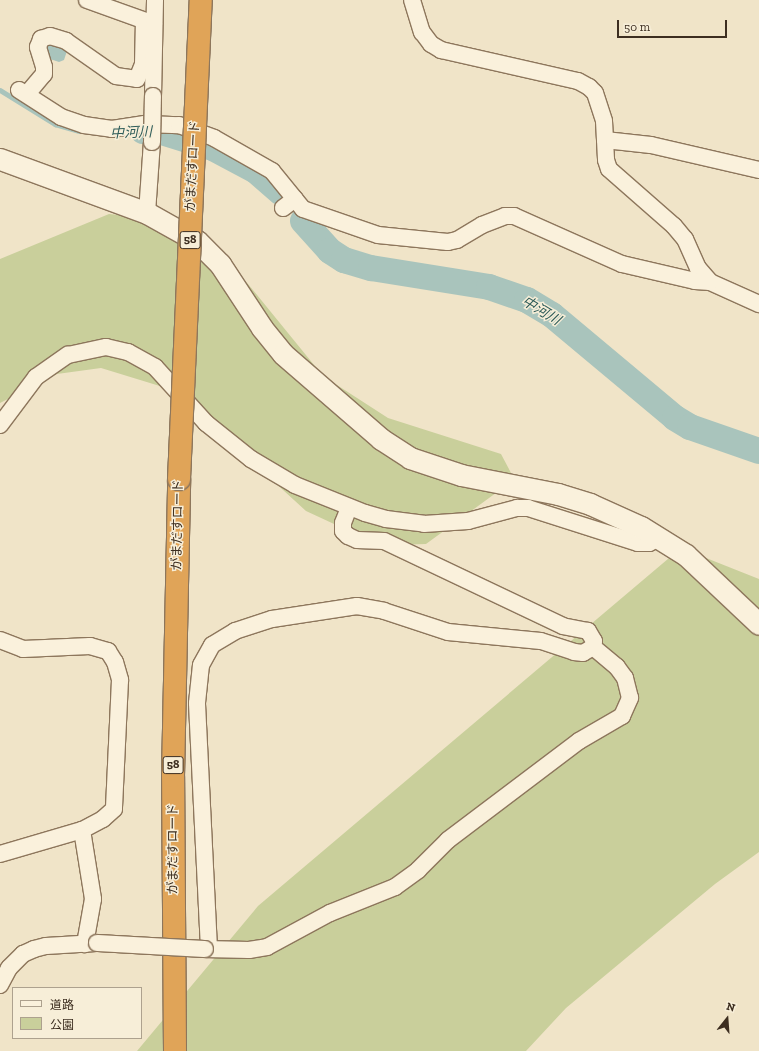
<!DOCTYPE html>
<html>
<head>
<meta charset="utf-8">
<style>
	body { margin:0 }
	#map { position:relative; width:759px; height:1051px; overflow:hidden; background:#f0e4c8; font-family:"Zilla Slab","Noto Sans JP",serif }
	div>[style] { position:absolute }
	.green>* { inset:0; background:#c9cf9b }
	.water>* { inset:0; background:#a9c4bc }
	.stream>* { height:4.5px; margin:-2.25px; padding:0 2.25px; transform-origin:2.25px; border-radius:2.25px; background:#a9c4bc }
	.river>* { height:26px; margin:-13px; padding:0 13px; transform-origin:13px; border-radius:13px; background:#a9c4bc }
	.roads { filter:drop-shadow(1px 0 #8d765c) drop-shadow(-1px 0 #8d765c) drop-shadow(0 1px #8d765c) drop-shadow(0 -1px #8d765c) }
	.minor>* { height:16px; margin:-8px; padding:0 8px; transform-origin:8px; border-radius:8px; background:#faf1dc }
	.tertiary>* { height:21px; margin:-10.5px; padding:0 10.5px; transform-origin:10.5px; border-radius:10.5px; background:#faf1dc }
	.motorway>* { height:22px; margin:-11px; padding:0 11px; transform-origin:11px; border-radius:11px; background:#e0a458 }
	.bridges { filter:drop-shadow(1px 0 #8d765c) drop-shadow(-1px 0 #8d765c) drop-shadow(0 1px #8d765c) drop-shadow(0 -1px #8d765c) }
	.minor-bridge>* { height:16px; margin:-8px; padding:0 8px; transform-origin:8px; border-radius:8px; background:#faf1dc }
	.motorway-bridge>* { height:22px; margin:-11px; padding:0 11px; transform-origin:11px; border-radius:11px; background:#e0a458 }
	span { translate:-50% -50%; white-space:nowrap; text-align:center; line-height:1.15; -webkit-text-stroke:3px #f7eed8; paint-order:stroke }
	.shield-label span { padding:1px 3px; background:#f7eed8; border:1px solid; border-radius:3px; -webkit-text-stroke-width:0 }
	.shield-label { font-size:12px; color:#3d2e20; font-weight:700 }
	.street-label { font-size:13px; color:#3d2e20 }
	.water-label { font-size:14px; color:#2f5d5a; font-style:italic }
	.legend { position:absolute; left:12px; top:987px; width:130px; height:52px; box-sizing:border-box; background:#f7eed8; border:1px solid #ada18e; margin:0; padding:5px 7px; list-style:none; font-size:12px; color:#3d2e20 }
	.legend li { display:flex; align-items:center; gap:8px; height:20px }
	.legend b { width:20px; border:1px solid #ada18e }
	.north { position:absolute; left:707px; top:999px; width:40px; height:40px; -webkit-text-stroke:3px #f7eed8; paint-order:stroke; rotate:17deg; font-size:11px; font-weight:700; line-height:16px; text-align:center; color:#3d2e20 }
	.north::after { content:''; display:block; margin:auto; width:14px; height:18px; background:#3d2e20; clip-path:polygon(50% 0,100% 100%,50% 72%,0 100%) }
	.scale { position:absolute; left:617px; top:20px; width:110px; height:18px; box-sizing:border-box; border:2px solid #3d2e20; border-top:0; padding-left:5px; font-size:12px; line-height:14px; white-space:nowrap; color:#3d2e20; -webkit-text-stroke:3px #f7eed8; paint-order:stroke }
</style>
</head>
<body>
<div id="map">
	<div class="green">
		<i style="clip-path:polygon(109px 214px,159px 219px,200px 238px,248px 284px,323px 376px,388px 418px,501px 454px,511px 473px,500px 490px,426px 544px,394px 545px,347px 530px,306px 511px,237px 448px,163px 387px,101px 368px,57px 374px,0 403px,0 259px)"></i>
		<i style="clip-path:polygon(675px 553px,696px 554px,759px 579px,759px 852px,715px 884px,566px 1008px,526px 1051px,137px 1051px,258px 906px)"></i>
	</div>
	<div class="water">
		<i style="clip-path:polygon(49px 43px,59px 45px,67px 51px,64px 60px,59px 62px,50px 59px,44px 48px)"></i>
	</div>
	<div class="stream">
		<i style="left:0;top:90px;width:65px;rotate:31.7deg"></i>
		<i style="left:55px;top:124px;width:25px;rotate:16deg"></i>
	</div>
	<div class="river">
		<i style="left:143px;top:131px;width:19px;rotate:3deg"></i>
		<i style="left:162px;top:132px;width:53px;rotate:17.4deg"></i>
		<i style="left:213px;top:148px;width:49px;rotate:28.1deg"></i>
		<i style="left:256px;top:171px;width:33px;rotate:41deg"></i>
		<i style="left:303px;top:221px;width:40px;rotate:48deg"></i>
		<i style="left:330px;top:251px;width:17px;rotate:33deg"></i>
		<i style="left:344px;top:260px;width:28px;rotate:17deg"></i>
		<i style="left:371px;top:268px;width:120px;rotate:9.1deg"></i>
		<i style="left:489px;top:287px;width:40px;rotate:18.9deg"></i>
		<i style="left:527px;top:300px;width:29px;rotate:31deg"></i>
		<i style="left:552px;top:315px;width:160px;rotate:39.9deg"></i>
		<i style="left:675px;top:418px;width:17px;rotate:31deg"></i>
		<i style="left:690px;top:427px;width:73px;rotate:19.2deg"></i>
	</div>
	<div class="roads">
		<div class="minor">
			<i style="left:87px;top:0;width:71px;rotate:19.7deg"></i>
			<i style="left:412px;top:0;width:34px;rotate:73deg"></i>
			<i style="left:422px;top:32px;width:15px;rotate:53deg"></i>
			<i style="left:431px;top:44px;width:12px;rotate:31deg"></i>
			<i style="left:441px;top:50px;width:140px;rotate:12.8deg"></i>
			<i style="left:578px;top:81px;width:13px;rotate:29deg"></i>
			<i style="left:589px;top:87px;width:8px;rotate:45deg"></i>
			<i style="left:595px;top:93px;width:29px;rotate:72deg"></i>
			<i style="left:604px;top:121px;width:39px;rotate:87deg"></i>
			<i style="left:606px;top:160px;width:9px;rotate:72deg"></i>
			<i style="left:609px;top:169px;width:86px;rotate:41.2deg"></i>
			<i style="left:674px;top:226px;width:17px;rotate:50deg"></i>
			<i style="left:685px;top:239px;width:32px;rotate:66deg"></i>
			<i style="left:698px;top:268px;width:18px;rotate:49deg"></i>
			<i style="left:710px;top:282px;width:54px;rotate:24.2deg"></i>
			<i style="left:19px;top:90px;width:50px;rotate:32.7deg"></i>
			<i style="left:61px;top:117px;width:24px;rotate:19deg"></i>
			<i style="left:84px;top:125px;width:28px;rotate:8deg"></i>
			<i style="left:112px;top:129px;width:33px;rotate:-9deg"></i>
			<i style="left:145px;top:124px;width:34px;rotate:2deg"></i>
			<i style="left:179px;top:125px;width:37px;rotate:20deg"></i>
			<i style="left:214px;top:138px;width:67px;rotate:29.6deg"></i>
			<i style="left:272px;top:171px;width:49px;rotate:50.8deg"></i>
			<i style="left:303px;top:209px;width:79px;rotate:19.1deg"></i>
			<i style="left:378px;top:235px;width:70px;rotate:5.7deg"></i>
			<i style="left:448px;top:242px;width:9px;rotate:-13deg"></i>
			<i style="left:457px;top:240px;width:29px;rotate:-31deg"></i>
			<i style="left:482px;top:225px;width:25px;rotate:-21deg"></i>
			<i style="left:505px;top:216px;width:9px"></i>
			<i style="left:514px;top:216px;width:118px;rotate:24deg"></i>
			<i style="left:622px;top:264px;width:75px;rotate:13.1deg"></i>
			<i style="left:695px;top:281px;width:15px;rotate:4deg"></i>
			<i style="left:27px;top:94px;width:26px;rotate:-50deg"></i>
			<i style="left:44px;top:74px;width:7px;rotate:-90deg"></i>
			<i style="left:44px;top:67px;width:21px;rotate:-107deg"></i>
			<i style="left:38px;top:47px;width:9px;rotate:-69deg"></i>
			<i style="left:41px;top:39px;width:9px;rotate:-18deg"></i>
			<i style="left:50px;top:36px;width:17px;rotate:17deg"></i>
			<i style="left:66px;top:41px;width:61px;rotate:35deg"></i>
			<i style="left:116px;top:76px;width:21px;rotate:8deg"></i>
			<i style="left:137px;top:79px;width:16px;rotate:-68deg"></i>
			<i style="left:143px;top:64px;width:43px;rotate:-88.7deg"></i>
			<i style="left:153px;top:96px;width:96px;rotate:-88.8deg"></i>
			<i style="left:605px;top:140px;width:46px;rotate:6.2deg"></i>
			<i style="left:651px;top:145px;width:111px;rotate:13deg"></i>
			<i style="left:283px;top:208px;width:15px;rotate:-37deg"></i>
			<i style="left:147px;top:213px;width:71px;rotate:-86deg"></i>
			<i style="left:0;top:425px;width:60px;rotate:-53.1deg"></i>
			<i style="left:36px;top:377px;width:39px;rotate:-35deg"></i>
			<i style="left:68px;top:355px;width:39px;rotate:-12deg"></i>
			<i style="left:106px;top:347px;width:23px;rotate:13deg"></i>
			<i style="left:128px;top:352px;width:31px;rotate:29deg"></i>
			<i style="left:155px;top:367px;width:76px;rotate:47.7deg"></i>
			<i style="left:206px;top:423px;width:58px;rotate:38.7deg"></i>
			<i style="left:251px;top:459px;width:51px;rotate:30.6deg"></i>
			<i style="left:295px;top:485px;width:75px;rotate:21.8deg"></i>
			<i style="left:365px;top:513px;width:22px;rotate:16deg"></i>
			<i style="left:386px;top:519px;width:38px;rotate:7deg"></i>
			<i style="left:424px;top:524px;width:44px;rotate:-3.9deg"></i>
			<i style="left:468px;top:521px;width:51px;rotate:-14.9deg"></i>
			<i style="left:517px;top:508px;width:11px"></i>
			<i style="left:528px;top:508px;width:115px;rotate:17.7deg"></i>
			<i style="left:638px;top:543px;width:11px"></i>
			<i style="left:649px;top:543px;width:11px;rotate:-27deg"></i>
			<i style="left:0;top:640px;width:25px;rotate:21deg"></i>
			<i style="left:23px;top:649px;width:67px;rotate:-2.6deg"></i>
			<i style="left:90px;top:646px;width:19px;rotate:16deg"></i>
			<i style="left:108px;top:651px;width:13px;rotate:58deg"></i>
			<i style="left:115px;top:662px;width:19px;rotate:74deg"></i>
			<i style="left:120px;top:680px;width:129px;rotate:92.7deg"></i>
			<i style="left:114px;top:809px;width:15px;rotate:138deg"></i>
			<i style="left:103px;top:819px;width:24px;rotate:152deg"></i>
			<i style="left:82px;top:830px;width:85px;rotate:163.7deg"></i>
			<i style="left:82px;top:830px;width:70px;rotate:80.9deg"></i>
			<i style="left:93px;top:899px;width:46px;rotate:100.1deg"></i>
			<i style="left:205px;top:949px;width:44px;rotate:1.3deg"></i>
			<i style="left:249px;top:950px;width:18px;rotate:-9deg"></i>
			<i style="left:267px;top:947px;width:72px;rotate:-28.4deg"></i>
			<i style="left:330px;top:913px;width:70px;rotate:-21.8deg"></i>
			<i style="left:395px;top:887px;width:29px;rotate:-36deg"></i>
			<i style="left:418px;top:870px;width:42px;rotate:-45deg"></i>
			<i style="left:448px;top:840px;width:164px;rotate:-37.1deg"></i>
			<i style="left:579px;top:741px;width:50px;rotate:-30.2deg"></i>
			<i style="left:622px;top:716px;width:20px;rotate:-66deg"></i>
			<i style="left:630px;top:698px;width:21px;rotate:-104deg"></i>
			<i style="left:625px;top:678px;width:14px;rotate:-126deg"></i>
			<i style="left:617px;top:667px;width:31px;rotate:-140deg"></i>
			<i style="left:209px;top:949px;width:246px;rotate:-92.8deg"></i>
			<i style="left:197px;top:703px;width:38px;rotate:-84deg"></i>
			<i style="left:201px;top:665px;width:23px;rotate:-61deg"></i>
			<i style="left:212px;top:645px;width:27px;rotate:-31deg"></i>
			<i style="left:235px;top:631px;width:39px;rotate:-18deg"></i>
			<i style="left:272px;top:619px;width:86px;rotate:-8.7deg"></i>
			<i style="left:357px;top:606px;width:27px;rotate:10deg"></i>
			<i style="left:384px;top:611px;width:67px;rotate:18.2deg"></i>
			<i style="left:448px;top:632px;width:93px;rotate:5.5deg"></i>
			<i style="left:541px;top:641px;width:35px;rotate:18deg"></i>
			<i style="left:574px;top:652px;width:9px;rotate:6deg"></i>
			<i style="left:583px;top:653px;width:12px;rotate:-31deg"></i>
			<i style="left:593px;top:647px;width:6px;rotate:-81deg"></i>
			<i style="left:594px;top:641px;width:12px;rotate:-121deg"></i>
			<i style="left:588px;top:631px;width:25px;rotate:-169deg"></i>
			<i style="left:563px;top:626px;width:198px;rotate:-154.6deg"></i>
			<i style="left:384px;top:541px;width:27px;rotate:-178deg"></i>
			<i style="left:357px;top:540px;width:10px;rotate:-156deg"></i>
			<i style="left:348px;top:536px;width:7px;rotate:-135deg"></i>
			<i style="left:343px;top:531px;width:8px;rotate:-90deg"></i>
			<i style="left:343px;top:523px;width:17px;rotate:-69deg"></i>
			<i style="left:0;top:985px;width:19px;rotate:-62deg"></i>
			<i style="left:9px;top:968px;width:20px;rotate:-45deg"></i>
			<i style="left:23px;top:954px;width:12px;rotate:-24deg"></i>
			<i style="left:34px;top:949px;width:12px;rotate:-14deg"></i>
			<i style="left:46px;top:946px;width:50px;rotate:-3.4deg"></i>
		</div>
		<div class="tertiary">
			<i style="left:0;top:159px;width:157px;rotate:20.2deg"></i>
			<i style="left:147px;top:213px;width:57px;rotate:29.2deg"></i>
			<i style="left:197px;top:241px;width:33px;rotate:45deg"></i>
			<i style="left:220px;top:264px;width:77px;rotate:56.7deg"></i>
			<i style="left:262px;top:328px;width:33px;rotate:51deg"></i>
			<i style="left:283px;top:354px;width:130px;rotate:40.9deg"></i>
			<i style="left:381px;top:439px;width:35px;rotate:33deg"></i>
			<i style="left:410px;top:458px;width:54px;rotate:18.4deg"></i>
			<i style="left:461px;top:475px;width:99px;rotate:11.1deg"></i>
			<i style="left:558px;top:494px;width:34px;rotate:17deg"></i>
			<i style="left:590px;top:504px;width:56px;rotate:24.3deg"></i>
			<i style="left:641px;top:527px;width:53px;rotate:31.9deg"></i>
			<i style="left:686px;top:555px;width:100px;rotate:43.4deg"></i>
		</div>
		<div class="motorway">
			<i style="left:175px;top:1051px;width:275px;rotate:-90.4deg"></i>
			<i style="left:173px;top:776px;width:297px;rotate:-88.8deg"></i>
		</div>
	</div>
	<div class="bridges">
		<div class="minor-bridge">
			<i style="left:152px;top:142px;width:46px;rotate:-88.8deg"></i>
			<i style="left:97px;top:943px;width:108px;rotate:3.2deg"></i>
		</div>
		<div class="motorway-bridge">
			<i style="left:179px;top:479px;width:480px;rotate:-87.4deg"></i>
		</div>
	</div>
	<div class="shield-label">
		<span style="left:190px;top:240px">58</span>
		<span style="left:173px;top:765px">58</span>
	</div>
	<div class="street-label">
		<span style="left:193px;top:166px;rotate:-87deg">がまだすロード</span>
		<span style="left:178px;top:525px;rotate:-89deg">がまだすロード</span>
		<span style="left:173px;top:849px;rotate:-90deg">がまだすロード</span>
	</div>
	<div class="water-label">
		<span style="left:131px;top:133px;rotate:-2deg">中河川</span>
		<span style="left:541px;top:311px;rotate:31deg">中河川</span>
	</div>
	<ul class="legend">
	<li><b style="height:5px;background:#faf1dc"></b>道路</li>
	<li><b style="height:11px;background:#c9cf9b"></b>公園</li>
	</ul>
	<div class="north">N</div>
	<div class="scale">50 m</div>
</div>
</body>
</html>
